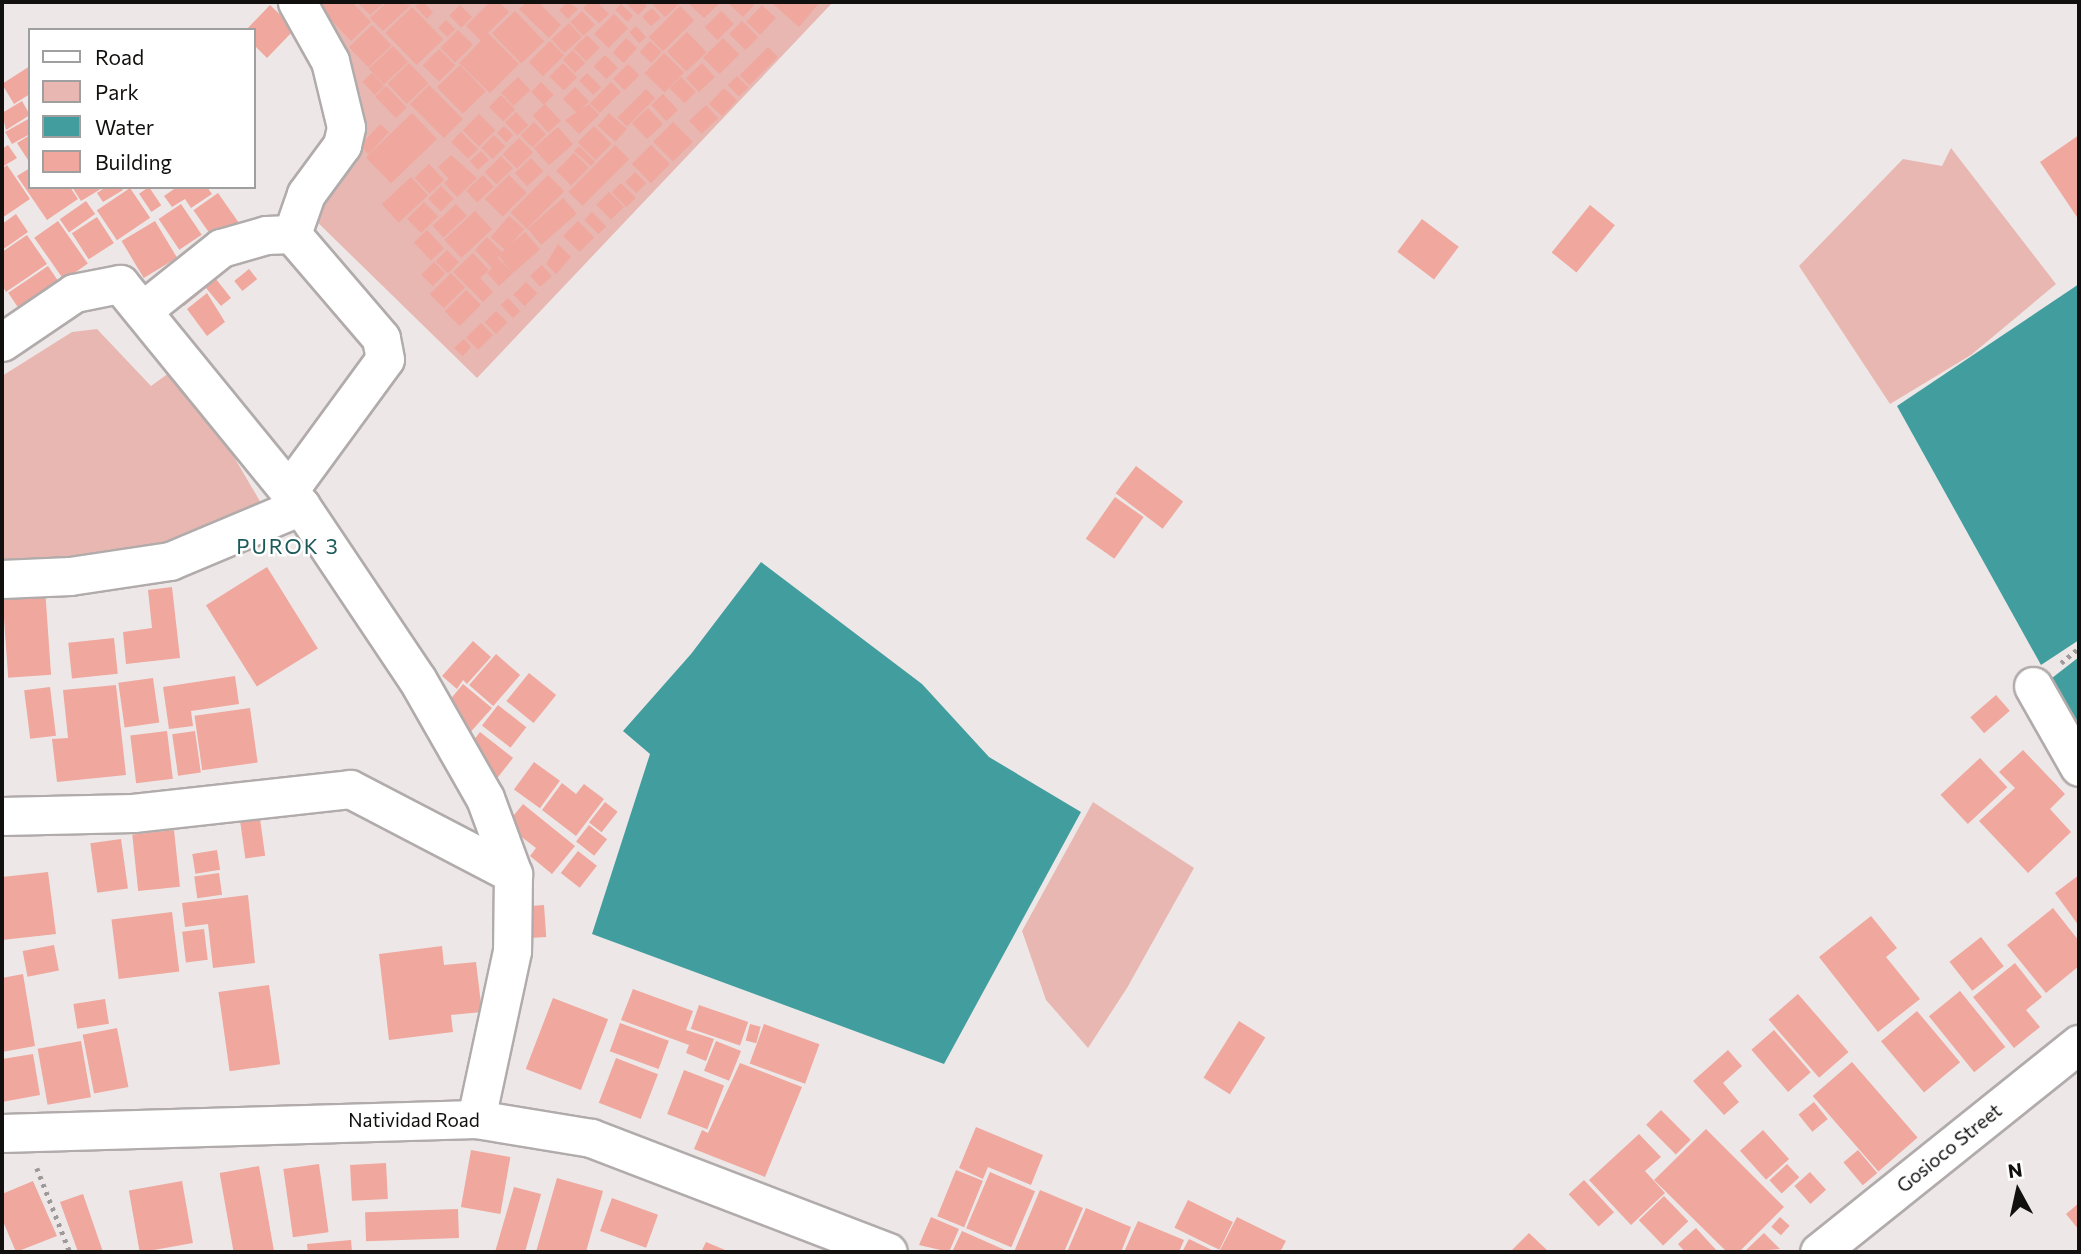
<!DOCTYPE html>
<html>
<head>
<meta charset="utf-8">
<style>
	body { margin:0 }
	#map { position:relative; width:2081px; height:1254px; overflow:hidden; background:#ede8e7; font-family:Commissioner,sans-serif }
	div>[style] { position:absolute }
	.green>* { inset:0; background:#e9b7b1 }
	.water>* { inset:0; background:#429e9e }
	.building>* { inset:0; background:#efa79e; transform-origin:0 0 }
	.path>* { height:4.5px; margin-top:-2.25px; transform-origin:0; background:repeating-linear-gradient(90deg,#9e9a99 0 3.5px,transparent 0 8.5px) }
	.roads { filter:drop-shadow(2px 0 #b1acab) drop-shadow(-2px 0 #b1acab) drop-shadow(0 2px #b1acab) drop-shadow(0 -2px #b1acab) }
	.minor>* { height:37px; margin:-18.5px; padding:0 18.5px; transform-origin:18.5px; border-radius:18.5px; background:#fff }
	span { translate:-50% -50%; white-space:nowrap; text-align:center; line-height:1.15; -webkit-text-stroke:5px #fff; paint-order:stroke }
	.street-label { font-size:19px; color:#12100f }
	.neighbourhood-label { font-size:21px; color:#1d5959; letter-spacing:2px }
	.frame { position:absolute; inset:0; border:4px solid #12100f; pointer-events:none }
	.legend { position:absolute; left:28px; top:28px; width:228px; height:161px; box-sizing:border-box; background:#fff; border:2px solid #a09f9f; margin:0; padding:9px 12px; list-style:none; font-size:21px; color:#12100f }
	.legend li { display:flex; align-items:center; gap:14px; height:35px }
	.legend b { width:35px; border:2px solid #a09f9f }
	.north { position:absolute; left:1983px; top:1156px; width:70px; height:70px; -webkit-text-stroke:5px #fff; paint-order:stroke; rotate:352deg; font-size:19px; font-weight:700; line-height:28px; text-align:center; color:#12100f }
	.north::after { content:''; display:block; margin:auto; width:24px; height:32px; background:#12100f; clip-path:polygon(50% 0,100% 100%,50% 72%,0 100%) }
</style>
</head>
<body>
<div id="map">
	<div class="green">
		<i style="clip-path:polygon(299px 2px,833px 2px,477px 378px,308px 213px,355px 129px)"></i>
		<i style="clip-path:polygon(1951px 148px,2056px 284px,1971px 355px,1890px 404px,1799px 266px,1903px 159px,1942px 166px)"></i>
		<i style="clip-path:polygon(97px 329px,151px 386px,180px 365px,261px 503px,156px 554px,2px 562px,2px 376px,72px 332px)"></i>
		<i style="clip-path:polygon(1093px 802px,1194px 868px,1127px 988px,1088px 1048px,1046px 1000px,1022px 931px)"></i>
	</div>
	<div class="water">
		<i style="clip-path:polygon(2079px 284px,2079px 640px,2041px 665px,1897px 406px)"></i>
		<i style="clip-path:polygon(761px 562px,922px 684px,989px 757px,1081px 812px,944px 1064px,592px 934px,650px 754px,623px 731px,691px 654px)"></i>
		<i style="clip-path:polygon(2079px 657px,2079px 753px,2043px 685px)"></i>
	</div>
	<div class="building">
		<i style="clip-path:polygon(314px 2px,352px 2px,371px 22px,351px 41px)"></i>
		<i style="clip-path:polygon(357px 2px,385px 2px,370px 15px)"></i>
		<i style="clip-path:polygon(387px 2px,411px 5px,383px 31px,370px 18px)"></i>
		<i style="clip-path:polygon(423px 2px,433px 12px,427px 19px,415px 6px)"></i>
		<i style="clip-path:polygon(490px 2px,499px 2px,509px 12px,488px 33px,519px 64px,490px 93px,459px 63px,481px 41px,466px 26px)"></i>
		<i style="clip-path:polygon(527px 2px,538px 2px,561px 25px,549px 38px,519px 9px)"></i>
		<i style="clip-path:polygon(568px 2px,578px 9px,568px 19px,559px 10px)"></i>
		<i style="clip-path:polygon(589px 2px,597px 2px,609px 14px,599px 23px,583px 8px)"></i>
		<i style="clip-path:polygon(625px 2px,642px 2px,647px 6px,638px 15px)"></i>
		<i style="clip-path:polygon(656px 2px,681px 2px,665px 17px,653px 5px)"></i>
		<i style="clip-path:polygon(687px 2px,721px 2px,704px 18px)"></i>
		<i style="clip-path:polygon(751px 2px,754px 5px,743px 17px,728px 3px)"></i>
		<i style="clip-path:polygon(771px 2px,820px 2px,799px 27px)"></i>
		<i style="left:621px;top:4px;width:17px;height:8px;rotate:45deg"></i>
		<i style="clip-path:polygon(270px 5px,295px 29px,267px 58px,254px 45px,254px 30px,246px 30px)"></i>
		<i style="left:460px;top:5px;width:17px;height:15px;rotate:45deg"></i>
		<i style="left:762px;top:5px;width:19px;height:23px;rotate:43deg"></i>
		<i style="left:680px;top:6px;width:20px;height:44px;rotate:45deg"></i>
		<i style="left:412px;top:7px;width:45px;height:37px;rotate:46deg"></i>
		<i style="left:652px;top:8px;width:13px;height:13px;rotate:48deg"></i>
		<i style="left:515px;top:11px;width:42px;height:32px;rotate:46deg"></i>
		<i style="left:582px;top:11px;width:19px;height:16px;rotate:47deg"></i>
		<i style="left:721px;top:11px;width:18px;height:23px;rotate:45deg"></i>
		<i style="left:614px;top:14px;width:20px;height:28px;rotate:45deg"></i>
		<i style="left:446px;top:20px;width:13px;height:11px;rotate:45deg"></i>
		<i style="left:742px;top:21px;width:23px;height:18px;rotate:45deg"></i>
		<i style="left:569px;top:23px;width:19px;height:24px;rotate:47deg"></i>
		<i style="left:372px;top:25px;width:28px;height:32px;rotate:46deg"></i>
		<i style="left:636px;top:26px;width:15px;height:9px;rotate:48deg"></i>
		<i style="left:458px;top:30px;width:21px;height:25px;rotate:45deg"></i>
		<i style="left:687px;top:32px;width:28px;height:28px;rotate:46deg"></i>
		<i style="left:587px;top:35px;width:18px;height:19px;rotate:45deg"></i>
		<i style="left:626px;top:38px;width:15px;height:20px;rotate:42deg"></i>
		<i style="left:723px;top:38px;width:23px;height:28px;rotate:45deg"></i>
		<i style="left:550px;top:41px;width:20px;height:30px;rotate:45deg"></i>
		<i style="left:650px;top:41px;width:16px;height:15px;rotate:43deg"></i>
		<i style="left:393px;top:46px;width:22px;height:33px;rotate:47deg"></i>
		<i style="left:768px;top:47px;width:14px;height:40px;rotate:45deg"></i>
		<i style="left:439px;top:49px;width:23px;height:23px;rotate:45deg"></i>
		<i style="left:573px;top:50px;width:18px;height:14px;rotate:47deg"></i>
		<i style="left:664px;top:53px;width:28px;height:28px;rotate:44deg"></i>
		<i style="left:605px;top:55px;width:18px;height:16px;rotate:45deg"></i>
		<i style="left:409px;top:63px;width:28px;height:30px;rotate:46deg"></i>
		<i style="left:563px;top:63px;width:20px;height:19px;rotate:45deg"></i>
		<i style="left:702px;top:63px;width:19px;height:22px;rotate:47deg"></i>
		<i style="left:628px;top:64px;width:16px;height:21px;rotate:45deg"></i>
		<i style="left:460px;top:65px;width:37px;height:32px;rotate:46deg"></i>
		<i style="clip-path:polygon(30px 66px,30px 94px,14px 104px,2px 84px)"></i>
		<i style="left:372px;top:73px;width:18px;height:13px;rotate:47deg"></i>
		<i style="left:587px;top:73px;width:20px;height:11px;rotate:45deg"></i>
		<i style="left:737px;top:76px;width:16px;height:13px;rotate:45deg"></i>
		<i style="left:518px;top:77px;width:18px;height:23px;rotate:47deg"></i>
		<i style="left:681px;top:77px;width:21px;height:16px;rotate:45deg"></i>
		<i style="left:541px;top:82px;width:18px;height:14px;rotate:45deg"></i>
		<i style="left:611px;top:82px;width:14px;height:30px;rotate:45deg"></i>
		<i style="left:429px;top:85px;width:48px;height:27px;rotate:45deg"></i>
		<i style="left:386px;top:86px;width:30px;height:15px;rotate:46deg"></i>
		<i style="left:575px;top:87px;width:20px;height:17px;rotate:45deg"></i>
		<i style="left:724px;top:88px;width:18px;height:22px;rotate:43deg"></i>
		<i style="left:646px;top:89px;width:13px;height:40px;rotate:45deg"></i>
		<i style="left:663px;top:94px;width:22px;height:16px;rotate:47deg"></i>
		<i style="left:501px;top:95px;width:20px;height:17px;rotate:45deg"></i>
		<i style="clip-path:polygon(22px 101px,30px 115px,6px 130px,2px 113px)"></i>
		<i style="left:545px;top:104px;width:23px;height:17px;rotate:47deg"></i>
		<i style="clip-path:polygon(589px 104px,599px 115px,579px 134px,565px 120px)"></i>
		<i style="left:706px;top:105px;width:18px;height:23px;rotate:47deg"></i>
		<i style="left:648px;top:108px;width:22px;height:22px;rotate:47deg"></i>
		<i style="left:516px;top:112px;width:18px;height:15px;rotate:47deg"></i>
		<i style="left:412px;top:113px;width:36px;height:64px;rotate:46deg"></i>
		<i style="left:609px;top:113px;width:24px;height:17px;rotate:42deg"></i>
		<i style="left:479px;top:114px;width:23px;height:23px;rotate:45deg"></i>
		<i style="clip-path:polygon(30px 118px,30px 134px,12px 144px,5px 132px)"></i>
		<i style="left:534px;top:122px;width:17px;height:19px;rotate:45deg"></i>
		<i style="left:673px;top:122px;width:28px;height:28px;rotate:45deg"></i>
		<i style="left:380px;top:124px;width:12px;height:30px;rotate:42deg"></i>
		<i style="left:504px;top:126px;width:13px;height:10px;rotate:45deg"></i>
		<i style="left:594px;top:126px;width:25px;height:23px;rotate:45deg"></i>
		<i style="left:558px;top:127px;width:23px;height:32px;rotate:49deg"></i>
		<i style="left:461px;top:132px;width:24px;height:14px;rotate:45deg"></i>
		<i style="clip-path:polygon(30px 135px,30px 159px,28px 160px,17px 143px)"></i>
		<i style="left:494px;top:135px;width:16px;height:18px;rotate:45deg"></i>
		<i style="clip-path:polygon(2079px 135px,2079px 220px,2040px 162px)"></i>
		<i style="left:519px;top:138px;width:20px;height:23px;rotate:45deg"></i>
		<i style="clip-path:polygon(8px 145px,17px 158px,2px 167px,2px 149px)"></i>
		<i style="left:615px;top:145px;width:20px;height:66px;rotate:45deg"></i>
		<i style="left:651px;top:145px;width:27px;height:27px;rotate:45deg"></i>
		<i style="clip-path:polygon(579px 146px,595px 162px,591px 166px,574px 151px)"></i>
		<i style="left:481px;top:151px;width:12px;height:15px;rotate:48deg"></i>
		<i style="left:574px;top:153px;width:21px;height:25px;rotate:45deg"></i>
		<i style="clip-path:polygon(451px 155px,477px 178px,457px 197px,444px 183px,449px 179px,438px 167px)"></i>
		<i style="left:501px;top:156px;width:17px;height:23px;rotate:45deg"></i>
		<i style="left:531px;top:158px;width:18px;height:22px;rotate:47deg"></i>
		<i style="left:429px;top:164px;width:22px;height:20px;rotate:47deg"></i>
		<i style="clip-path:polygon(7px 165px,30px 199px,2px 218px,2px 169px)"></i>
		<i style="clip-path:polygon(30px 168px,30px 187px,70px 187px,78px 199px,47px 220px,17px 176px)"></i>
		<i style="left:635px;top:172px;width:16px;height:14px;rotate:45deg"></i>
		<i style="left:483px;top:175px;width:16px;height:23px;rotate:47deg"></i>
		<i style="left:509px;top:175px;width:25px;height:34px;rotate:45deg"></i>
		<i style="left:548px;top:175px;width:23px;height:53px;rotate:45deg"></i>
		<i style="left:411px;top:177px;width:25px;height:40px;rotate:47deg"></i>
		<i style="left:621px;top:183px;width:21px;height:13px;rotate:45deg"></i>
		<i style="left:441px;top:186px;width:18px;height:18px;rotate:45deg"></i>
		<i style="clip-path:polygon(72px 187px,104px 187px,81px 201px)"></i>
		<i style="clip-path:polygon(106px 187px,121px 187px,123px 190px,103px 202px,97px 193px)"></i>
		<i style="left:149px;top:187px;width:22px;height:12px;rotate:56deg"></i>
		<i style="clip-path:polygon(177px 187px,207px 187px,212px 194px,191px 208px,185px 199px,172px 207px,164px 196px)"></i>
		<i style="left:130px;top:188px;width:36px;height:40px;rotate:56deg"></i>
		<i style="left:609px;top:192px;width:21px;height:18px;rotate:45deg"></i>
		<i style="left:218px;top:193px;width:40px;height:30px;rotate:55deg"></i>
		<i style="left:563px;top:198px;width:21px;height:47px;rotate:49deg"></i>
		<i style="left:86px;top:201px;width:16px;height:32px;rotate:55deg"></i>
		<i style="left:424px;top:202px;width:20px;height:24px;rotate:45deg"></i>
		<i style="left:181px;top:204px;width:37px;height:27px;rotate:56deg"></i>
		<i style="left:456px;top:204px;width:16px;height:32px;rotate:47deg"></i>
		<i style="left:1590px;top:205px;width:32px;height:61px;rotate:39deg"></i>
		<i style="left:475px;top:211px;width:25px;height:42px;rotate:47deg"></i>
		<i style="left:592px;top:212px;width:20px;height:11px;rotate:45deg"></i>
		<i style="clip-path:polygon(16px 214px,28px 232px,2px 250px,2px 224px)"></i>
		<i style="left:509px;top:216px;width:20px;height:28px;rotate:41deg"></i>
		<i style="left:97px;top:217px;width:31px;height:30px;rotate:57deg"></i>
		<i style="left:1422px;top:219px;width:46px;height:41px;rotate:37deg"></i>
		<i style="left:58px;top:221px;width:52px;height:29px;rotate:55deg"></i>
		<i style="left:155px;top:221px;width:43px;height:39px;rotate:59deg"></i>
		<i style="left:578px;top:221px;width:23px;height:21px;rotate:45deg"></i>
		<i style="left:427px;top:230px;width:25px;height:18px;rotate:47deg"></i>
		<i style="left:525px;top:232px;width:23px;height:36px;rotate:49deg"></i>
		<i style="clip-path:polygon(27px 235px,47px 264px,6px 292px,2px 285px,2px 252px)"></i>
		<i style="clip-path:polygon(487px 237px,502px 252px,497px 257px,513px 273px,499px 286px,487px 273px,492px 268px,475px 250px)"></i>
		<i style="clip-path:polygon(558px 244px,571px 257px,556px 274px,546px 264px)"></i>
		<i style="left:447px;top:250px;width:17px;height:16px;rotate:45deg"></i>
		<i style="clip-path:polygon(473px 253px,489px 270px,480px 278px,493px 292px,483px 302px,453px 272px)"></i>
		<i style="left:434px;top:262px;width:16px;height:18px;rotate:45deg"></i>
		<i style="left:542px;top:265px;width:15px;height:16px;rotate:48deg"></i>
		<i style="left:48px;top:266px;width:23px;height:48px;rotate:56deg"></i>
		<i style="left:249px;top:269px;width:13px;height:19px;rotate:51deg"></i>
		<i style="left:451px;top:273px;width:20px;height:30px;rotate:45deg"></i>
		<i style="clip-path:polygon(212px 274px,231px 298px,221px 306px,206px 288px,184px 306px,172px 292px)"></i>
		<i style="left:526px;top:282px;width:16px;height:18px;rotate:45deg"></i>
		<i style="left:466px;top:290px;width:21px;height:30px;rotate:45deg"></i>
		<i style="clip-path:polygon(207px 293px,225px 322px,207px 336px,187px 309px)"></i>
		<i style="left:508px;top:298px;width:18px;height:10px;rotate:47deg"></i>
		<i style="left:496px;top:311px;width:16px;height:16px;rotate:45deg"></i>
		<i style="left:481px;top:323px;width:17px;height:21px;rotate:45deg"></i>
		<i style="clip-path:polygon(464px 339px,471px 347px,463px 356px,454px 348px)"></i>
		<i style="left:1136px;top:466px;width:59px;height:34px;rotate:37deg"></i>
		<i style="left:1115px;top:497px;width:35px;height:51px;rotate:35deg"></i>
		<i style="left:267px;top:567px;width:96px;height:72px;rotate:58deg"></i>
		<i style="clip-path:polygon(172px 587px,180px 658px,126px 664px,123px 632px,152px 628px,148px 590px)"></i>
		<i style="left:45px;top:588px;width:87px;height:43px;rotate:86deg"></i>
		<i style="left:114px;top:638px;width:36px;height:46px;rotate:84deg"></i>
		<i style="clip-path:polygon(473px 641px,491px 657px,467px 684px,463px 680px,457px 689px,442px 676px)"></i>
		<i style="left:496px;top:654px;width:32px;height:41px;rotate:41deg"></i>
		<i style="left:529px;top:673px;width:35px;height:36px;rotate:39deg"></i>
		<i style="clip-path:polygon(235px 676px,239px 704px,191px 711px,193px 726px,169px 729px,163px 687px)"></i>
		<i style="left:153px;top:678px;width:45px;height:35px;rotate:82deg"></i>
		<i style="clip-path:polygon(463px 684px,492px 708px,467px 736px,444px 707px)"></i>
		<i style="clip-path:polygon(116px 685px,126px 775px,57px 782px,52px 739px,68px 738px,63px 690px)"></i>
		<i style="left:50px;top:687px;width:49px;height:26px;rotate:83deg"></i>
		<i style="left:1996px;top:695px;width:21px;height:34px;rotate:49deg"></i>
		<i style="left:498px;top:705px;width:36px;height:26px;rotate:38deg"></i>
		<i style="left:250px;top:708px;width:55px;height:56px;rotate:82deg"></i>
		<i style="left:167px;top:731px;width:48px;height:37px;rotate:83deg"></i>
		<i style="left:195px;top:731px;width:42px;height:23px;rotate:82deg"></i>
		<i style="left:480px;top:732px;width:42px;height:25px;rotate:38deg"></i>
		<i style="clip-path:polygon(2023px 750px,2065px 794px,2050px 809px,2071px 832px,2028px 873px,1979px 821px,2015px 788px,1999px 772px)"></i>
		<i style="left:1980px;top:758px;width:40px;height:54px;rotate:47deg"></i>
		<i style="left:534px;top:762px;width:32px;height:34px;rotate:36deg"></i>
		<i style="clip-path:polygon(562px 783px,576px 794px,584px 784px,604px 799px,576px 836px,542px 810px)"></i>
		<i style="left:605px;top:802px;width:16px;height:26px;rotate:38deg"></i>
		<i style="clip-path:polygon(523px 804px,575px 846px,552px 874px,530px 856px,536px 848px,506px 825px)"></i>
		<i style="left:260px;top:819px;width:37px;height:20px;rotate:82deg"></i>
		<i style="left:589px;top:825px;width:23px;height:21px;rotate:38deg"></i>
		<i style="left:174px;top:830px;width:57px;height:42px;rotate:84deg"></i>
		<i style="left:121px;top:839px;width:50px;height:31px;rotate:82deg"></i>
		<i style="left:217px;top:850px;width:20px;height:25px;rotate:81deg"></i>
		<i style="left:578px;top:851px;width:24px;height:28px;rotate:38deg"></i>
		<i style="clip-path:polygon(48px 872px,56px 934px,2px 940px,2px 877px)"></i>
		<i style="left:219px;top:873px;width:22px;height:25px;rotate:82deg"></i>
		<i style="clip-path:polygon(2079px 875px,2079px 926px,2055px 893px)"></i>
		<i style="clip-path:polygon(248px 895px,255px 963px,213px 968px,208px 924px,185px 927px,182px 903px)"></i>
		<i style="left:544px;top:905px;width:32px;height:20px;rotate:86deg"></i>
		<i style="clip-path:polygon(2053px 908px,2079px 941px,2079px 966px,2046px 993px,2007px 945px)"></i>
		<i style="left:172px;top:912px;width:60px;height:61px;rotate:83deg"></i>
		<i style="clip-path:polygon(1871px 916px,1897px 948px,1886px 957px,1920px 999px,1878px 1032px,1819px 957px)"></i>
		<i style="left:204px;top:929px;width:31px;height:22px;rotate:83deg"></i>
		<i style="left:1981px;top:937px;width:37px;height:40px;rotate:52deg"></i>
		<i style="left:54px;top:945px;width:26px;height:32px;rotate:79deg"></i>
		<i style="clip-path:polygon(442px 946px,444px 965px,476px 962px,482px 1012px,451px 1015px,453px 1032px,389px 1040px,379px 954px)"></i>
		<i style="clip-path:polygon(2015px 963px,2042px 997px,2026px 1010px,2040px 1027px,2014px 1048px,1973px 997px)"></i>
		<i style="clip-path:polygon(23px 974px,35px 1046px,2px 1052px,2px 978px)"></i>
		<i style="left:269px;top:985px;width:80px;height:51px;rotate:82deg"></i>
		<i style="clip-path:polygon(633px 989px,693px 1011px,686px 1030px,714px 1039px,706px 1061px,686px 1053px,689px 1045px,621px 1020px)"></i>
		<i style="left:1960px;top:991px;width:72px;height:40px;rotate:51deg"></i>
		<i style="left:1798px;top:994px;width:77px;height:39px;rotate:49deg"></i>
		<i style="left:553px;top:998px;width:59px;height:76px;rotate:21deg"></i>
		<i style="left:105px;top:999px;width:25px;height:32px;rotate:81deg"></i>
		<i style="left:699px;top:1005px;width:52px;height:25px;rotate:19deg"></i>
		<i style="left:1917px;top:1011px;width:67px;height:47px;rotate:50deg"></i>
		<i style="left:1239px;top:1021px;width:31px;height:67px;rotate:32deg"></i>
		<i style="left:620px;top:1023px;width:52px;height:30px;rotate:20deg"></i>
		<i style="left:750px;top:1024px;width:11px;height:17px;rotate:15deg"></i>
		<i style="left:764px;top:1024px;width:59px;height:42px;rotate:20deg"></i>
		<i style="left:117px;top:1028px;width:60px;height:35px;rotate:79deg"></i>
		<i style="left:1774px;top:1030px;width:56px;height:30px;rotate:49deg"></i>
		<i style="left:81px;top:1041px;width:57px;height:44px;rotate:80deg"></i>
		<i style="left:716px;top:1041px;width:27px;height:32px;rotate:22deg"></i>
		<i style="clip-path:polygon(1728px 1050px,1742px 1066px,1723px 1083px,1739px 1102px,1724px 1115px,1693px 1081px)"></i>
		<i style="clip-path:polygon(33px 1054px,40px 1095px,2px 1102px,2px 1059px)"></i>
		<i style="left:616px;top:1058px;width:45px;height:48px;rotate:21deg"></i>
		<i style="left:1852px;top:1062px;width:100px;height:52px;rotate:49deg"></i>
		<i style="clip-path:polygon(740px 1063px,802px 1087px,765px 1177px,694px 1149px,702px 1130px,708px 1133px)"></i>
		<i style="left:684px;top:1070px;width:43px;height:47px;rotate:21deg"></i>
		<i style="left:1814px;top:1102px;width:22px;height:20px;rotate:51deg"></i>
		<i style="left:1661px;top:1110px;width:42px;height:21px;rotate:45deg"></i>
		<i style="clip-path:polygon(976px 1127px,1043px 1155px,1031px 1185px,988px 1167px,983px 1179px,959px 1168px)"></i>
		<i style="clip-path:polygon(1706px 1129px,1784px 1207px,1739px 1252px,1727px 1252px,1654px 1180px)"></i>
		<i style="left:1763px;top:1130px;width:39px;height:31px;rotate:48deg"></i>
		<i style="clip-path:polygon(1639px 1134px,1661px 1157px,1645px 1171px,1665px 1193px,1631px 1225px,1589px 1180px)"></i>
		<i style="left:471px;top:1150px;width:40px;height:58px;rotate:10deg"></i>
		<i style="left:1858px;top:1150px;width:30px;height:19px;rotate:50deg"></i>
		<i style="left:386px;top:1163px;width:36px;height:36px;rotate:87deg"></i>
		<i style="left:319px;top:1164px;width:69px;height:36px;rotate:82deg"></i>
		<i style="left:1787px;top:1164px;width:18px;height:24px;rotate:47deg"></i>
		<i style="left:259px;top:1166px;width:87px;height:40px;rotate:80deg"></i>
		<i style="left:956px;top:1170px;width:29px;height:50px;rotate:22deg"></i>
		<i style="left:990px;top:1172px;width:49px;height:61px;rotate:23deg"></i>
		<i style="left:1810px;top:1172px;width:24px;height:21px;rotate:48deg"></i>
		<i style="clip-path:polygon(557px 1178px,603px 1191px,586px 1252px,536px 1252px)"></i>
		<i style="left:1584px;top:1180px;width:44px;height:21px;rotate:47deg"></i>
		<i style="clip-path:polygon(33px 1181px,57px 1236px,16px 1252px,2px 1219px,2px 1194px)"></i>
		<i style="left:182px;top:1181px;width:63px;height:54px;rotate:80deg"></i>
		<i style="clip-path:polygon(514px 1187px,541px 1194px,525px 1252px,495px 1252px)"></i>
		<i style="clip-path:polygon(1040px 1190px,1083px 1208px,1064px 1252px,1014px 1252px)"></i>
		<i style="clip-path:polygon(83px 1194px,103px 1252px,78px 1252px,60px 1202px)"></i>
		<i style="left:1664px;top:1196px;width:35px;height:35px;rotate:46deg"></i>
		<i style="left:612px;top:1198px;width:49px;height:35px;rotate:20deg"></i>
		<i style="left:1188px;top:1200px;width:50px;height:31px;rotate:26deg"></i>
		<i style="clip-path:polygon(2079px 1203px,2079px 1230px,2066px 1214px)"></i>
		<i style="clip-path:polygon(1086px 1208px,1131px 1227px,1121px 1252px,1067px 1252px)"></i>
		<i style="left:458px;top:1209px;width:29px;height:93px;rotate:88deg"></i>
		<i style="clip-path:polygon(931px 1217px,959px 1229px,949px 1252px,919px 1245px)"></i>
		<i style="clip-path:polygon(1237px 1217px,1286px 1241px,1280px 1252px,1219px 1252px)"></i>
		<i style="left:1780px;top:1217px;width:13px;height:13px;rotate:42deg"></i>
		<i style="clip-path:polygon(1138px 1221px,1184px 1240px,1179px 1252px,1124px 1252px)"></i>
		<i style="clip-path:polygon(1696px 1228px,1718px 1252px,1685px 1252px,1678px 1244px)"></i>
		<i style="clip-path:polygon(962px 1231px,1005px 1250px,1004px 1252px,952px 1252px)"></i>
		<i style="clip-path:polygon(1529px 1233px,1549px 1252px,1510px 1252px)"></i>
		<i style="clip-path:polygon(1764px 1233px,1780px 1249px,1744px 1252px)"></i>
		<i style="clip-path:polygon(1189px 1239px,1216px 1252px,1182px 1252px)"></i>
		<i style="clip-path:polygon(351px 1240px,352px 1252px,308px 1252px,307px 1244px)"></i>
		<i style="clip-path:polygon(706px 1242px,730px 1252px,701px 1252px)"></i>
	</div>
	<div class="path">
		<i style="left:2061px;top:663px;width:23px;rotate:-40deg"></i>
		<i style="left:37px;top:1168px;width:90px;rotate:68.6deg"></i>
	</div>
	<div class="roads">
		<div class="minor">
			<i style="left:143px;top:310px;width:100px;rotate:-38.5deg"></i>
			<i style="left:221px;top:248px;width:47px;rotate:-16.1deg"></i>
			<i style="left:266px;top:235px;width:26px;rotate:-2deg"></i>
			<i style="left:292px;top:234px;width:42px;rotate:-70.7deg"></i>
			<i style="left:306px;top:194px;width:61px;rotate:-53.7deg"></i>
			<i style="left:342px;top:145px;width:18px;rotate:-77deg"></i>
			<i style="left:346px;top:127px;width:68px;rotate:-103.6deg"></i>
			<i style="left:330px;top:61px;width:68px;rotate:-119.2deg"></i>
			<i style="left:2px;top:342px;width:87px;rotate:-34.2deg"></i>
			<i style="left:74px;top:293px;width:47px;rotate:-11.1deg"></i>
			<i style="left:120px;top:284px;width:286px;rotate:50.8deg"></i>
			<i style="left:301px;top:506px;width:208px;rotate:56.2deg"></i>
			<i style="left:417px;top:679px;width:137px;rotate:60.3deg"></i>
			<i style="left:485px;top:798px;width:81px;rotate:69.8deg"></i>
			<i style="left:513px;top:874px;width:77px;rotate:90.7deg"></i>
			<i style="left:512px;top:951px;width:172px;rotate:102.1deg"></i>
			<i style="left:289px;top:490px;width:162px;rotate:-53.8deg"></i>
			<i style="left:385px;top:359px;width:21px;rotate:-101deg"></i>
			<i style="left:381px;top:338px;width:137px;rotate:-130.6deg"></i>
			<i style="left:2px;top:579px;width:68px;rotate:-2.5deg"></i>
			<i style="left:70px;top:576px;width:101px;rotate:-8.5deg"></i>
			<i style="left:170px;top:561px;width:142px;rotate:-22.8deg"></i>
			<i style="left:2033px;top:686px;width:93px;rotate:60.4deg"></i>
			<i style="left:2px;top:816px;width:131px;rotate:-1.3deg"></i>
			<i style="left:133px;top:813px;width:218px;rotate:-6.3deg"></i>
			<i style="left:350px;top:789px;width:184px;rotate:27.5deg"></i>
			<i style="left:2px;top:1133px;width:474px;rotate:-1.7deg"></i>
			<i style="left:476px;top:1119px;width:117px;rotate:9.4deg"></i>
			<i style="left:591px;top:1138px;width:318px;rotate:21deg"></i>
			<i style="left:1819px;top:1252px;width:333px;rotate:-38.7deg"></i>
		</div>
	</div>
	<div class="street-label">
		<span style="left:414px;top:1120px">Natividad Road</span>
		<span style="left:1949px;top:1148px;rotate:-39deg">Gosioco Street</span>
	</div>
	<div class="neighbourhood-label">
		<span style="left:288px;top:546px">PUROK 3</span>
	</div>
	<div class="frame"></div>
	<ul class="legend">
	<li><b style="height:9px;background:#fff"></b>Road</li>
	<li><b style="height:19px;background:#e9b7b1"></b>Park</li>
	<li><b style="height:19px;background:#429e9e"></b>Water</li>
	<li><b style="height:19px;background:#efa79e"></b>Building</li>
	</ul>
	<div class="north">N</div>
</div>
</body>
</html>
